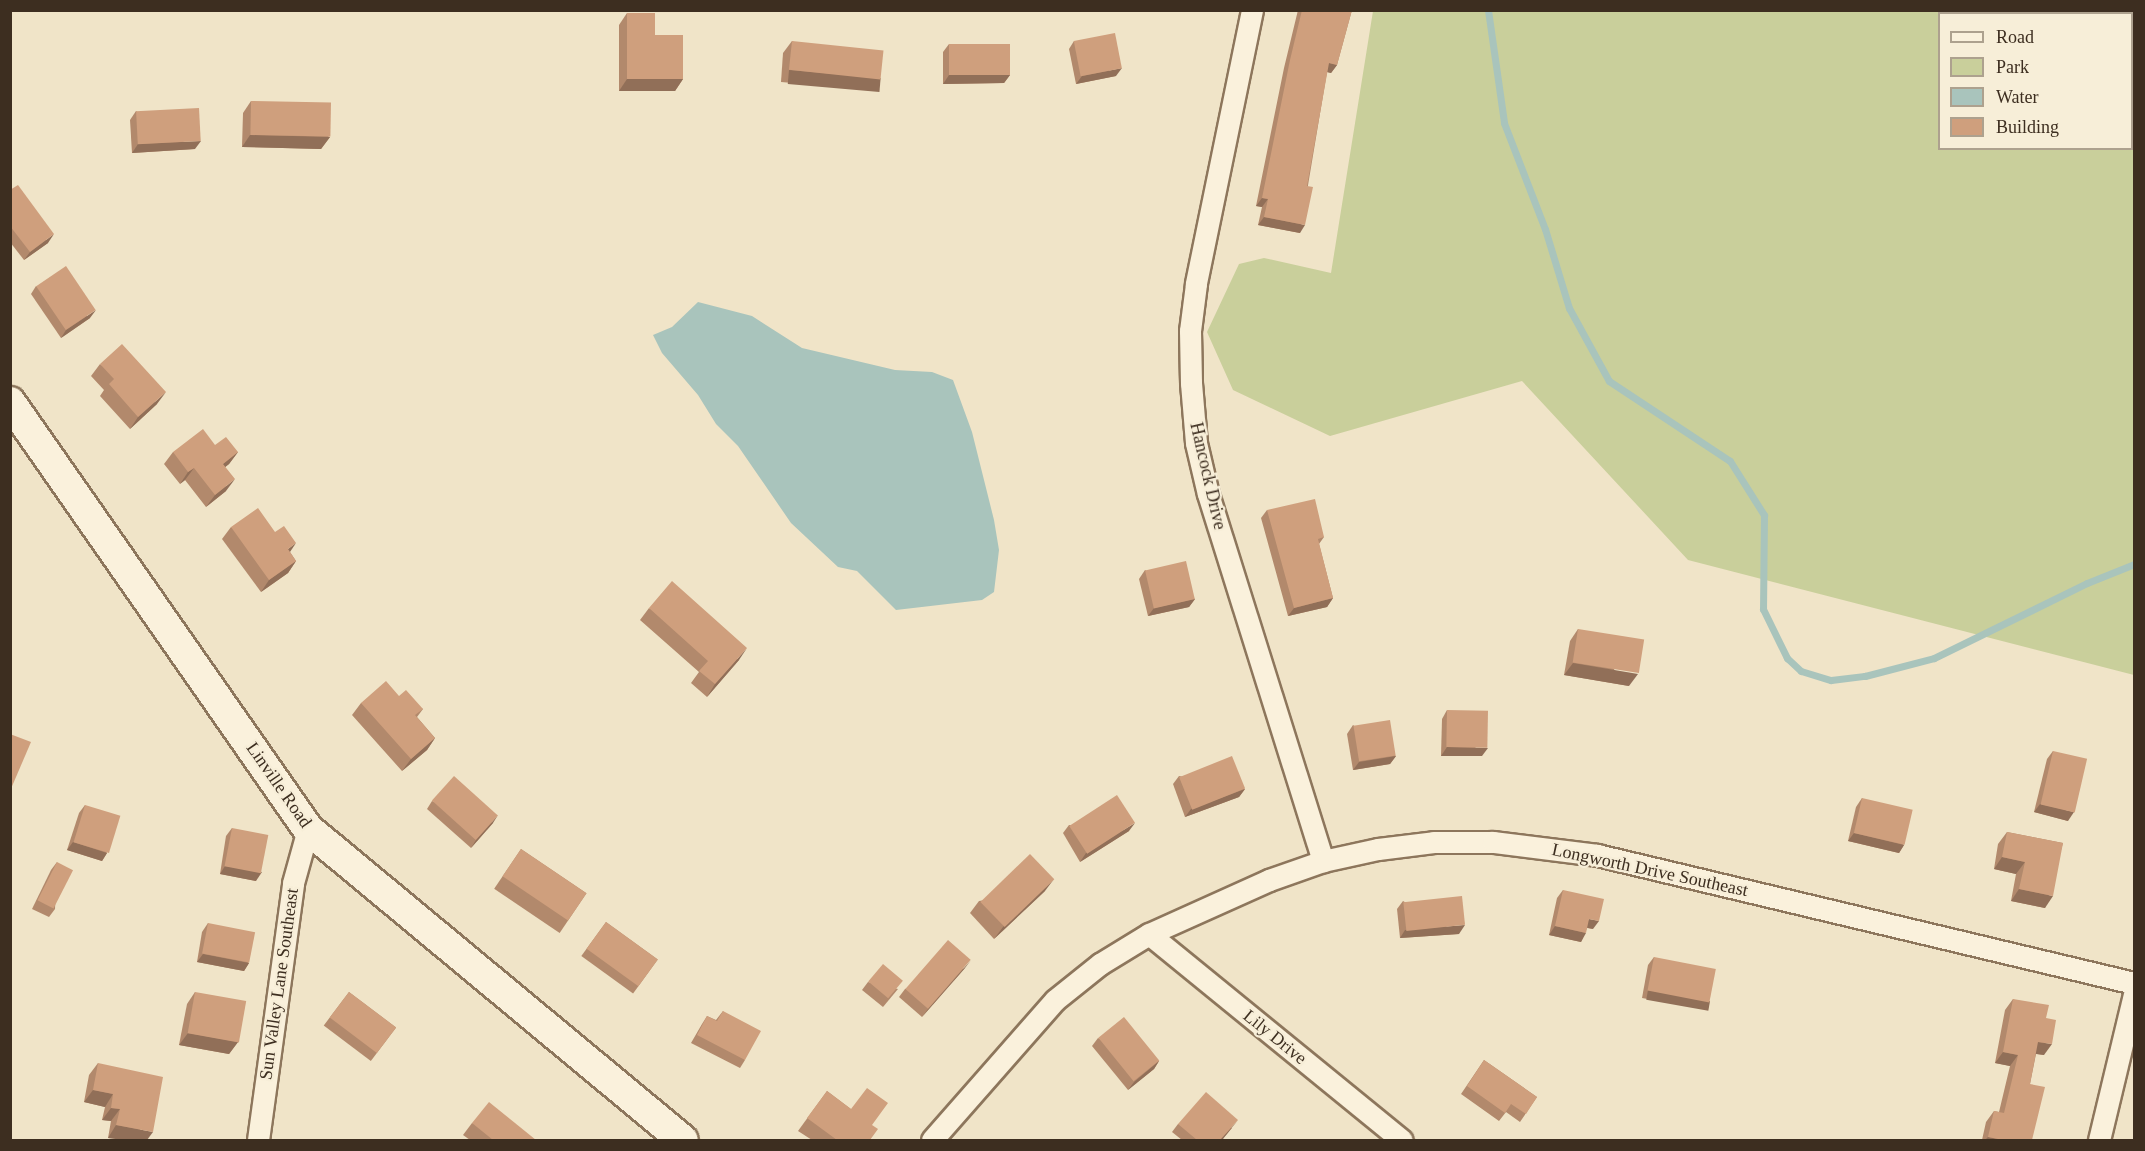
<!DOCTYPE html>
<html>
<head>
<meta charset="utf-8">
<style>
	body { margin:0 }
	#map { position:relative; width:2145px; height:1151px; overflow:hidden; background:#f0e4c8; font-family:Georgia,serif }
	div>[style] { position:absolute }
	.green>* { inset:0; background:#c9cf9b }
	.water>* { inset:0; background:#a9c4bc }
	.stream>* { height:7px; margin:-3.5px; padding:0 3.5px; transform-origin:3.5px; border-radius:3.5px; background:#a9c4bc }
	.roads { filter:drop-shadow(2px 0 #8d765c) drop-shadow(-2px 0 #8d765c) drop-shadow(0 2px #8d765c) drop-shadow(0 -2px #8d765c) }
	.minor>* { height:21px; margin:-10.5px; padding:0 10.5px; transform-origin:10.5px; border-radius:10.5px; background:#faf1dc }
	.secondary>* { height:30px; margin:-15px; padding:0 15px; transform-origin:15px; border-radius:15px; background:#faf1dc }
	.wall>* { inset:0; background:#b2896c; transform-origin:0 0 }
	.shaded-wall>* { inset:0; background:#916f58; transform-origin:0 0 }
	.building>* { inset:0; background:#cf9f7d; transform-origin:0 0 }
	span { translate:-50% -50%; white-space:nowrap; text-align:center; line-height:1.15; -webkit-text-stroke:4.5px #f7eed8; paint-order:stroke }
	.street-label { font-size:18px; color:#3d2e20 }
	.frame { position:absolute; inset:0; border:12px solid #3d2e20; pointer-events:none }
	.legend { position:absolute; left:1938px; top:12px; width:195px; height:138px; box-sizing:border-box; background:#f7eed8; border:2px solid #ada18e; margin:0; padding:8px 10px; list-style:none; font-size:18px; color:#3d2e20 }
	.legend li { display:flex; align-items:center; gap:12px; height:30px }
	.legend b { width:30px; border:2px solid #ada18e }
</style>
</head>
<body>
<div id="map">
	<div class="green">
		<i style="clip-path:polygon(evenodd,1373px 11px,2134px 11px,2134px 675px,1688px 560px,1522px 381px,1330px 436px,1233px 390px,1207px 332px,1239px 264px,1264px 258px,1331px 273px,1373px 11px,1940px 14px,2132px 14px,2132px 148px,1940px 148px,1940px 14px)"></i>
	</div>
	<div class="water">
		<i style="clip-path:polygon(698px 302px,752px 316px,802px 348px,895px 370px,932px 372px,953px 380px,972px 432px,994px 520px,999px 550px,994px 592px,982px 600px,896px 610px,857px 571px,838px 567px,791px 523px,738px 446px,716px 424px,698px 395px,662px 353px,653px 335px,672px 327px)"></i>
	</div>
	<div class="stream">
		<i style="left:1488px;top:10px;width:114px;rotate:81.9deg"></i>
		<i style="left:1504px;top:123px;width:114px;rotate:68.9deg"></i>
		<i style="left:1545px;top:229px;width:83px;rotate:73.1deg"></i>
		<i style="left:1569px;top:308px;width:83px;rotate:61.3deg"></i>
		<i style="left:1609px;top:381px;width:145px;rotate:33.5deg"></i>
		<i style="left:1730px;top:461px;width:64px;rotate:57.8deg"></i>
		<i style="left:1764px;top:515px;width:94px;rotate:90.6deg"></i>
		<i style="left:1763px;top:609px;width:55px;rotate:63.9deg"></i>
		<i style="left:1787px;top:658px;width:19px;rotate:43deg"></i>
		<i style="left:1801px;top:671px;width:31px;rotate:17deg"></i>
		<i style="left:1831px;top:680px;width:34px;rotate:-7deg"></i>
		<i style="left:1865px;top:676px;width:71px;rotate:-14.6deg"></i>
		<i style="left:1934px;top:658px;width:170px;rotate:-26.1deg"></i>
		<i style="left:2087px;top:583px;width:51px;rotate:-22deg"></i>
	</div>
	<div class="roads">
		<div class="minor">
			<i style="left:1252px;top:10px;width:280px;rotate:101.6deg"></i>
			<i style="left:1196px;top:284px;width:47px;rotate:97.3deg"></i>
			<i style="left:1190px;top:331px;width:52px;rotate:88.9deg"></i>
			<i style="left:1191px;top:383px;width:60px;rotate:85.2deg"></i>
			<i style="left:1196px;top:443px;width:52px;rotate:76.8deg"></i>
			<i style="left:1208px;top:494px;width:385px;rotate:72.6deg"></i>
			<i style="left:1149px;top:934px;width:326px;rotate:39.2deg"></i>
			<i style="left:258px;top:1140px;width:259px;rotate:-82.2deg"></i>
			<i style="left:293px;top:883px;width:56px;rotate:-74.5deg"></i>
			<i style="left:932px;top:1140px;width:186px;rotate:-48.7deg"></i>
			<i style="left:1055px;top:1000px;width:58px;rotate:-38.7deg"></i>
			<i style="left:1100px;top:964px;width:57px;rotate:-31.5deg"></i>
			<i style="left:1149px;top:934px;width:132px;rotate:-24.2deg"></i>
			<i style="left:1269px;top:880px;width:57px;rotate:-19.4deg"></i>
			<i style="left:1323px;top:861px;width:56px;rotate:-12.3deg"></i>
			<i style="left:1378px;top:849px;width:56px;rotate:-7.1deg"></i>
			<i style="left:1434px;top:842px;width:59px"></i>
			<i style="left:1493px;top:842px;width:105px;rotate:7.1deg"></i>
			<i style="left:1597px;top:855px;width:552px;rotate:13.41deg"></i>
			<i style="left:2099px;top:1140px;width:150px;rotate:-76.5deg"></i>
		</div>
		<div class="secondary">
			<i style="left:10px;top:402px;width:521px;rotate:55.09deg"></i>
			<i style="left:308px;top:829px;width:487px;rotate:39.7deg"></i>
		</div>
	</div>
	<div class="wall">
		<i style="clip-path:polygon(1298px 10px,1352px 10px,1337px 65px,1331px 73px,1327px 72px,1300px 233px,1258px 225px,1262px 207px,1256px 206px,1284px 68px)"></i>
		<i style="clip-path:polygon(627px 13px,655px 35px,683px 79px,675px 91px,619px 91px,619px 25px)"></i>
		<i style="clip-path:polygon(792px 41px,873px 90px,781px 82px,783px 53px)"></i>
		<i style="clip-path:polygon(1074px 41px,1116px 76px,1076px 84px,1069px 49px)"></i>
		<i style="clip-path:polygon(949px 44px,1010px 75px,1004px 83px,943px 84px,943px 52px)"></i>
		<i style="clip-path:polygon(251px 101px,330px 137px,321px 149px,242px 147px,243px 113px)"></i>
		<i style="clip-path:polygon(136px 111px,195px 149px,132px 153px,130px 120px)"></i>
		<i style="clip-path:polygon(10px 190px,48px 243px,24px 260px,10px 242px)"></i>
		<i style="clip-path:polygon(36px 286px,90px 318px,61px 338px,31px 294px)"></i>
		<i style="clip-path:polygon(100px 364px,157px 404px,130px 429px,100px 396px,104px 390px,91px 376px)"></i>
		<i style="clip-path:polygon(173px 452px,238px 452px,229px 464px,225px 467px,226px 491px,206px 507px,185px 480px,180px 484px,164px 464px)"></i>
		<i style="clip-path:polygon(1267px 510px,1324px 537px,1319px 544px,1333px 598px,1327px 607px,1288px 616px,1261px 518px)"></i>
		<i style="clip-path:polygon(231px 527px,290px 552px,296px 561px,288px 573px,261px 592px,222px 539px)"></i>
		<i style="clip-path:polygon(1145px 570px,1195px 599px,1189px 607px,1148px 616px,1139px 579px)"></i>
		<i style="clip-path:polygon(649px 608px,739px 660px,707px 697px,691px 683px,699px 672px,640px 620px)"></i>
		<i style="clip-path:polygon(1578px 629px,1629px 686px,1564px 675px,1570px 641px)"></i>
		<i style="clip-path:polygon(399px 696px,423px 709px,417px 717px,435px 738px,427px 750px,402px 771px,352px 715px,361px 703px)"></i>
		<i style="clip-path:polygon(1447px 710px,1482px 756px,1441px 756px,1442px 719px)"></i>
		<i style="clip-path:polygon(1353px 725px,1396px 756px,1390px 764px,1353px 770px,1347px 734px)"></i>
		<i style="clip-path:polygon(2053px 751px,2068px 821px,2034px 812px,2047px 759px)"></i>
		<i style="clip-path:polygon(1179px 776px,1245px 789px,1239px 797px,1185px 817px,1173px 784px)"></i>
		<i style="clip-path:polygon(1862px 798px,1904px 845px,1899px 853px,1848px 841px,1856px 807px)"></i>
		<i style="clip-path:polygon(432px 801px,493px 823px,471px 848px,427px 809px)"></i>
		<i style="clip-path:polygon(85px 805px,107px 853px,102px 861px,67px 850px,79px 813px)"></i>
		<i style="clip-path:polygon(1069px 825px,1129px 831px,1080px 862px,1063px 833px)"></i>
		<i style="clip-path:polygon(232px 828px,256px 881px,220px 874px,226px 836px)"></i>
		<i style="clip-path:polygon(2007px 832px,2063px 843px,2045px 908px,2011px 901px,2016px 874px,1994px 869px,1998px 844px)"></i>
		<i style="left:521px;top:849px;width:79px;height:48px;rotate:34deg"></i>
		<i style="clip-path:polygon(57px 862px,55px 909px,49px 917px,32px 909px,51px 870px)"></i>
		<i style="clip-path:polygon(1563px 890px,1593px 929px,1587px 928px,1581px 942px,1549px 935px,1557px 898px)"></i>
		<i style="clip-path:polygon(1045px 891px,994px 939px,970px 913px,979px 901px)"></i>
		<i style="clip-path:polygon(1403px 901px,1459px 934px,1400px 938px,1397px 909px)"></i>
		<i style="left:606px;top:922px;width:64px;height:42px;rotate:36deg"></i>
		<i style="clip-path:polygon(208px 923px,249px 963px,244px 971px,197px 962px,202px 932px)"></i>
		<i style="clip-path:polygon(1654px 957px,1704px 1009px,1642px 998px,1648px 965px)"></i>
		<i style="clip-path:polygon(965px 968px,922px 1017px,899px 997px,905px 989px)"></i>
		<i style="clip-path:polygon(868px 982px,898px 989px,883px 1007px,862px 990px)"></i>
		<i style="clip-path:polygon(195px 992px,238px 1042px,229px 1054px,179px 1045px,187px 1004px)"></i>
		<i style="left:349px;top:992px;width:59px;height:42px;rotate:37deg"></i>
		<i style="clip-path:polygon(2013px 999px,2046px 1018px,2044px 1055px,2036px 1054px,2030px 1084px,2032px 1140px,1982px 1140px,1986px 1122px,1994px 1111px,1999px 1112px,2010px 1066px,1995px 1063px,2005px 1010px)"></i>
		<i style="clip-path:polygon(723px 1011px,745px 1060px,740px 1068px,691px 1043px,702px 1024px,707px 1016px,716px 1020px)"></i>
		<i style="clip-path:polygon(1098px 1038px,1159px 1061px,1154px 1069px,1128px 1090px,1092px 1046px)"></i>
		<i style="clip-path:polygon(1484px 1060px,1537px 1097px,1520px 1122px,1506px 1112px,1499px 1121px,1461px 1094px)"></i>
		<i style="clip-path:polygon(98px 1063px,147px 1140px,108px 1138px,111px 1121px,102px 1120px,105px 1107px,84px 1102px,89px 1075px)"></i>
		<i style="clip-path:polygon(827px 1091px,872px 1125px,870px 1140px,812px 1140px,798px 1131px)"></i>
		<i style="clip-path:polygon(472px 1123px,536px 1140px,470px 1140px,463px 1135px)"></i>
		<i style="clip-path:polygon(1178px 1124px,1232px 1128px,1222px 1140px,1182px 1140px,1172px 1132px)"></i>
	</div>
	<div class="shaded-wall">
		<i style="clip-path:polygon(1329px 63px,1337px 65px,1331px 73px,1323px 71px)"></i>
		<i style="clip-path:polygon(1122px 68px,1116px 76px,1076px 84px,1082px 76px)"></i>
		<i style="left:789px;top:70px;width:92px;height:14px;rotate:5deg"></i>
		<i style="clip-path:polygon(949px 75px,1010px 75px,1004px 83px,943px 84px)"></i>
		<i style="clip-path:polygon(627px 79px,683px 79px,675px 91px,619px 91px)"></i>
		<i style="clip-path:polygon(250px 135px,330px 137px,321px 149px,242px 147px)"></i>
		<i style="clip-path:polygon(201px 141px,195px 149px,132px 153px,138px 144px)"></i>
		<i style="clip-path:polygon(1262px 198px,1268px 199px,1262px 207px,1256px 206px)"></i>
		<i style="clip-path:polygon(1264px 217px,1305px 225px,1300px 233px,1258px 225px)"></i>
		<i style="clip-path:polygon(54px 234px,48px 243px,24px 260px,30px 252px)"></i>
		<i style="clip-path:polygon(96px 310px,90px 318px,61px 338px,66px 330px)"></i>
		<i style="clip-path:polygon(166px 392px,157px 404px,130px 429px,138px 417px)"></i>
		<i style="clip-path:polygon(238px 452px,229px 464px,214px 476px,223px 464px)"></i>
		<i style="clip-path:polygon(194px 468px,185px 480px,180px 484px,188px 472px)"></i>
		<i style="clip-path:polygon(235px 479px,226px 491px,206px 507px,215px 495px)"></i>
		<i style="clip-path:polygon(296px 543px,288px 555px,288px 549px)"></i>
		<i style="clip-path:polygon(296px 561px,288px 573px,261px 592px,269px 580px)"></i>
		<i style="clip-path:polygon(1333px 598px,1327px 607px,1288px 616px,1294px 608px)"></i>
		<i style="clip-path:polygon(1195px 599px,1189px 607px,1148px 616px,1154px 608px)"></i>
		<i style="clip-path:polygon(747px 648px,739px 660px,707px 697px,715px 684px)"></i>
		<i style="clip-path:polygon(1573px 663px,1638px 674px,1629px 686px,1564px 675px)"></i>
		<i style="clip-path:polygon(435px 738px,427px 750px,402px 771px,411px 759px)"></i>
		<i style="clip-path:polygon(1447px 747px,1488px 748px,1482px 756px,1441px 756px)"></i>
		<i style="clip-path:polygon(1396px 756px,1390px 764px,1353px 770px,1359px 762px)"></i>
		<i style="clip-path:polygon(1245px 789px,1239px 797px,1185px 817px,1191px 809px)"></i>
		<i style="clip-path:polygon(2040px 804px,2074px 812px,2068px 821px,2034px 812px)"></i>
		<i style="clip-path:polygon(498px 815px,493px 823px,471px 848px,476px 840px)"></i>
		<i style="clip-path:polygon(1135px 823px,1129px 831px,1080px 862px,1086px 853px)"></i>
		<i style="clip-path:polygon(1854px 833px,1904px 845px,1899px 853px,1848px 841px)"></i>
		<i style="clip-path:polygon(73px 842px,107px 853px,102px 861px,67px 850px)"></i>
		<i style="clip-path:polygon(2002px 857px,2025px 862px,2016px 874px,1994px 869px)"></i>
		<i style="clip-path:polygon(225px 866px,262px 872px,256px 881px,220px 874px)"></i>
		<i style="clip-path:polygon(1054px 879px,1045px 891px,994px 939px,1003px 927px)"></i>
		<i style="clip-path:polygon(2019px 889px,2053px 896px,2045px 908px,2011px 901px)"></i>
		<i style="clip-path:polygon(1589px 919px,1599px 921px,1593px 929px,1584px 927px)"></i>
		<i style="clip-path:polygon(1465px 925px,1459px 934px,1400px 938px,1405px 930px)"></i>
		<i style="clip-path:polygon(1555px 926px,1586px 933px,1581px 942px,1549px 935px)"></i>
		<i style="clip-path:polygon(203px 954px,249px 963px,244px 971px,197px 962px)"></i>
		<i style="clip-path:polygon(971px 960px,965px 968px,922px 1017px,928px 1009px)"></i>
		<i style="left:1648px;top:990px;width:63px;height:10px;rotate:10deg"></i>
		<i style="clip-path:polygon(188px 1033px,238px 1042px,229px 1054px,179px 1045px)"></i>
		<i style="clip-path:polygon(2038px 1042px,2052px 1044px,2044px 1055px,2030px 1053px)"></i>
		<i style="clip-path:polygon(2003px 1052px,2018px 1055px,2010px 1066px,1995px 1063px)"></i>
		<i style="clip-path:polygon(1159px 1061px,1154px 1069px,1128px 1090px,1134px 1082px)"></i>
		<i style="clip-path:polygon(93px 1090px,113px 1094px,105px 1107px,84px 1102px)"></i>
		<i style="clip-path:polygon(111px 1108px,120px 1109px,111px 1121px,102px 1120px)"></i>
		<i style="clip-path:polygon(1238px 1120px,1222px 1140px,1220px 1140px)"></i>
		<i style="clip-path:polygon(116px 1125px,153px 1132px,147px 1140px,123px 1140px,108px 1138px)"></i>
		<i style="clip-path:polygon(1988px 1137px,1998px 1139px,1997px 1140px,1985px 1140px)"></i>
	</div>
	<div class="building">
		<i style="clip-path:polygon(1302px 10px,1352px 10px,1337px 65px,1329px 63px,1307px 186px,1313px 187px,1305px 225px,1264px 217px,1268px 199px,1262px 198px,1290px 60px)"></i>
		<i style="clip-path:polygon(627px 13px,655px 13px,655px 35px,683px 35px,683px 79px,627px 79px)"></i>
		<i style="left:1115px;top:33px;width:36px;height:42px;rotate:79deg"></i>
		<i style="left:792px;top:41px;width:92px;height:29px;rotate:6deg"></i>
		<i style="left:949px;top:44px;width:61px;height:31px"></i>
		<i style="left:251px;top:101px;width:80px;height:34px;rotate:1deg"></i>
		<i style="left:199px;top:108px;width:33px;height:63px;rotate:87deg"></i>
		<i style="clip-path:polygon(18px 185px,54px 234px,30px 252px,10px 226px,10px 190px)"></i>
		<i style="left:66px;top:266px;width:53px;height:36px;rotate:56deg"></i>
		<i style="clip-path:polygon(122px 344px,166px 392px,138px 417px,109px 384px,114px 379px,100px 364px)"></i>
		<i style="clip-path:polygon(203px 429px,215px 445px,226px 437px,238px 452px,223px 464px,235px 479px,215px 495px,194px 468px,188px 472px,173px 452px)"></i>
		<i style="clip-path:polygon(1315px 499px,1324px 537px,1318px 539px,1333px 598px,1294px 608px,1267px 510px)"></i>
		<i style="clip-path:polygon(258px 508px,275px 532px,284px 526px,296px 543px,288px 549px,296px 561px,269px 580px,231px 527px)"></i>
		<i style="left:1186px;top:561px;width:39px;height:42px;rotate:77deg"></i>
		<i style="clip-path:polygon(672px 581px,747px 648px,715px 684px,699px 671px,708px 661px,649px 608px)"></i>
		<i style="left:1578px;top:629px;width:67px;height:34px;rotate:9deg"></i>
		<i style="clip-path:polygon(386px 681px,399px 696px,406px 690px,423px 709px,415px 715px,435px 738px,411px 759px,361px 703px)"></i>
		<i style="left:1447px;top:710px;width:41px;height:37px;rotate:1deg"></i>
		<i style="left:1390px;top:720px;width:36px;height:37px;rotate:81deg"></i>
		<i style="clip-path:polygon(10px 734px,31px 742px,10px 791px)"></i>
		<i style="left:2053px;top:751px;width:35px;height:55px;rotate:13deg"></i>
		<i style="left:1232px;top:756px;width:35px;height:57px;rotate:68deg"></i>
		<i style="left:454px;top:776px;width:59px;height:33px;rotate:42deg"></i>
		<i style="left:1117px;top:795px;width:33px;height:57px;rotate:57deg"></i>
		<i style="left:1862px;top:798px;width:52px;height:36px;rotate:13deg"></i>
		<i style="left:85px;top:805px;width:37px;height:39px;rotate:17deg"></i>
		<i style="left:232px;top:828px;width:37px;height:39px;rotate:11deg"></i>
		<i style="clip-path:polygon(2007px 832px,2063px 843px,2053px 896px,2019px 889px,2025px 862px,2002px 857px)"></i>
		<i style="left:521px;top:849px;width:79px;height:33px;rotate:34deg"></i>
		<i style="left:1030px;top:854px;width:35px;height:69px;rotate:46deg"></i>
		<i style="left:57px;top:862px;width:18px;height:43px;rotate:27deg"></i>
		<i style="clip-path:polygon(1563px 890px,1604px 899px,1599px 921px,1589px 919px,1586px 933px,1555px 926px)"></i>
		<i style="left:1462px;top:896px;width:29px;height:59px;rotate:84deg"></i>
		<i style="left:606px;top:922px;width:64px;height:33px;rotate:36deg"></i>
		<i style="left:208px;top:923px;width:48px;height:31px;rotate:11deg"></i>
		<i style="left:948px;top:940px;width:30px;height:65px;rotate:41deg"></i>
		<i style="left:1654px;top:957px;width:63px;height:34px;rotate:11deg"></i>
		<i style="left:883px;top:964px;width:26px;height:23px;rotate:40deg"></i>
		<i style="left:195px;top:992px;width:52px;height:42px;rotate:10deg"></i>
		<i style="left:349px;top:992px;width:59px;height:32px;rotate:37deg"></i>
		<i style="clip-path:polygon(2013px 999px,2049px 1005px,2046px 1018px,2056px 1020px,2052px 1044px,2038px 1042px,2030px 1084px,2045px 1087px,2032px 1140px,1997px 1140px,1998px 1139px,1988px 1137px,1994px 1111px,2004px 1113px,2018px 1055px,2003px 1052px)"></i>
		<i style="clip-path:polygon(723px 1011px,761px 1031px,745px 1060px,697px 1035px,707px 1016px,717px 1021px)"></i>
		<i style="left:1124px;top:1017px;width:56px;height:33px;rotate:51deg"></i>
		<i style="clip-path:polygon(1484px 1060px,1537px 1097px,1526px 1114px,1511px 1104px,1505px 1113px,1467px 1086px)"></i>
		<i style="clip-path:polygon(98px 1063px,163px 1077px,153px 1132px,116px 1125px,120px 1109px,111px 1108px,113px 1094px,93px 1090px)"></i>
		<i style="clip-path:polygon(867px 1088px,888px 1103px,872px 1125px,878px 1129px,870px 1140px,837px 1140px,807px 1118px,827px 1091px,851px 1109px)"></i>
		<i style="clip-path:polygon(1206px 1092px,1238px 1120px,1220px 1140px,1197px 1140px,1178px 1124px)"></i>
		<i style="clip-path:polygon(489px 1102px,536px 1140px,493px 1140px,472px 1123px)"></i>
	</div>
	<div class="street-label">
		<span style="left:1208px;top:476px;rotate:77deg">Hancock Drive</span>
		<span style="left:279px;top:785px;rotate:55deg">Linville Road</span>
		<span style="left:1650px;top:870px;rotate:12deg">Longworth Drive Southeast</span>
		<span style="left:279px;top:984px;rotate:-82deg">Sun Valley Lane Southeast</span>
		<span style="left:1275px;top:1037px;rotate:39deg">Lily Drive</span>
	</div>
	<div class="frame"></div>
	<ul class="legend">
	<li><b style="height:8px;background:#faf1dc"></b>Road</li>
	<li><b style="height:16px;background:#c9cf9b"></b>Park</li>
	<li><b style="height:16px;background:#a9c4bc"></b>Water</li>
	<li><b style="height:16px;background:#cf9f7d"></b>Building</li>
	</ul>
</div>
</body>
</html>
